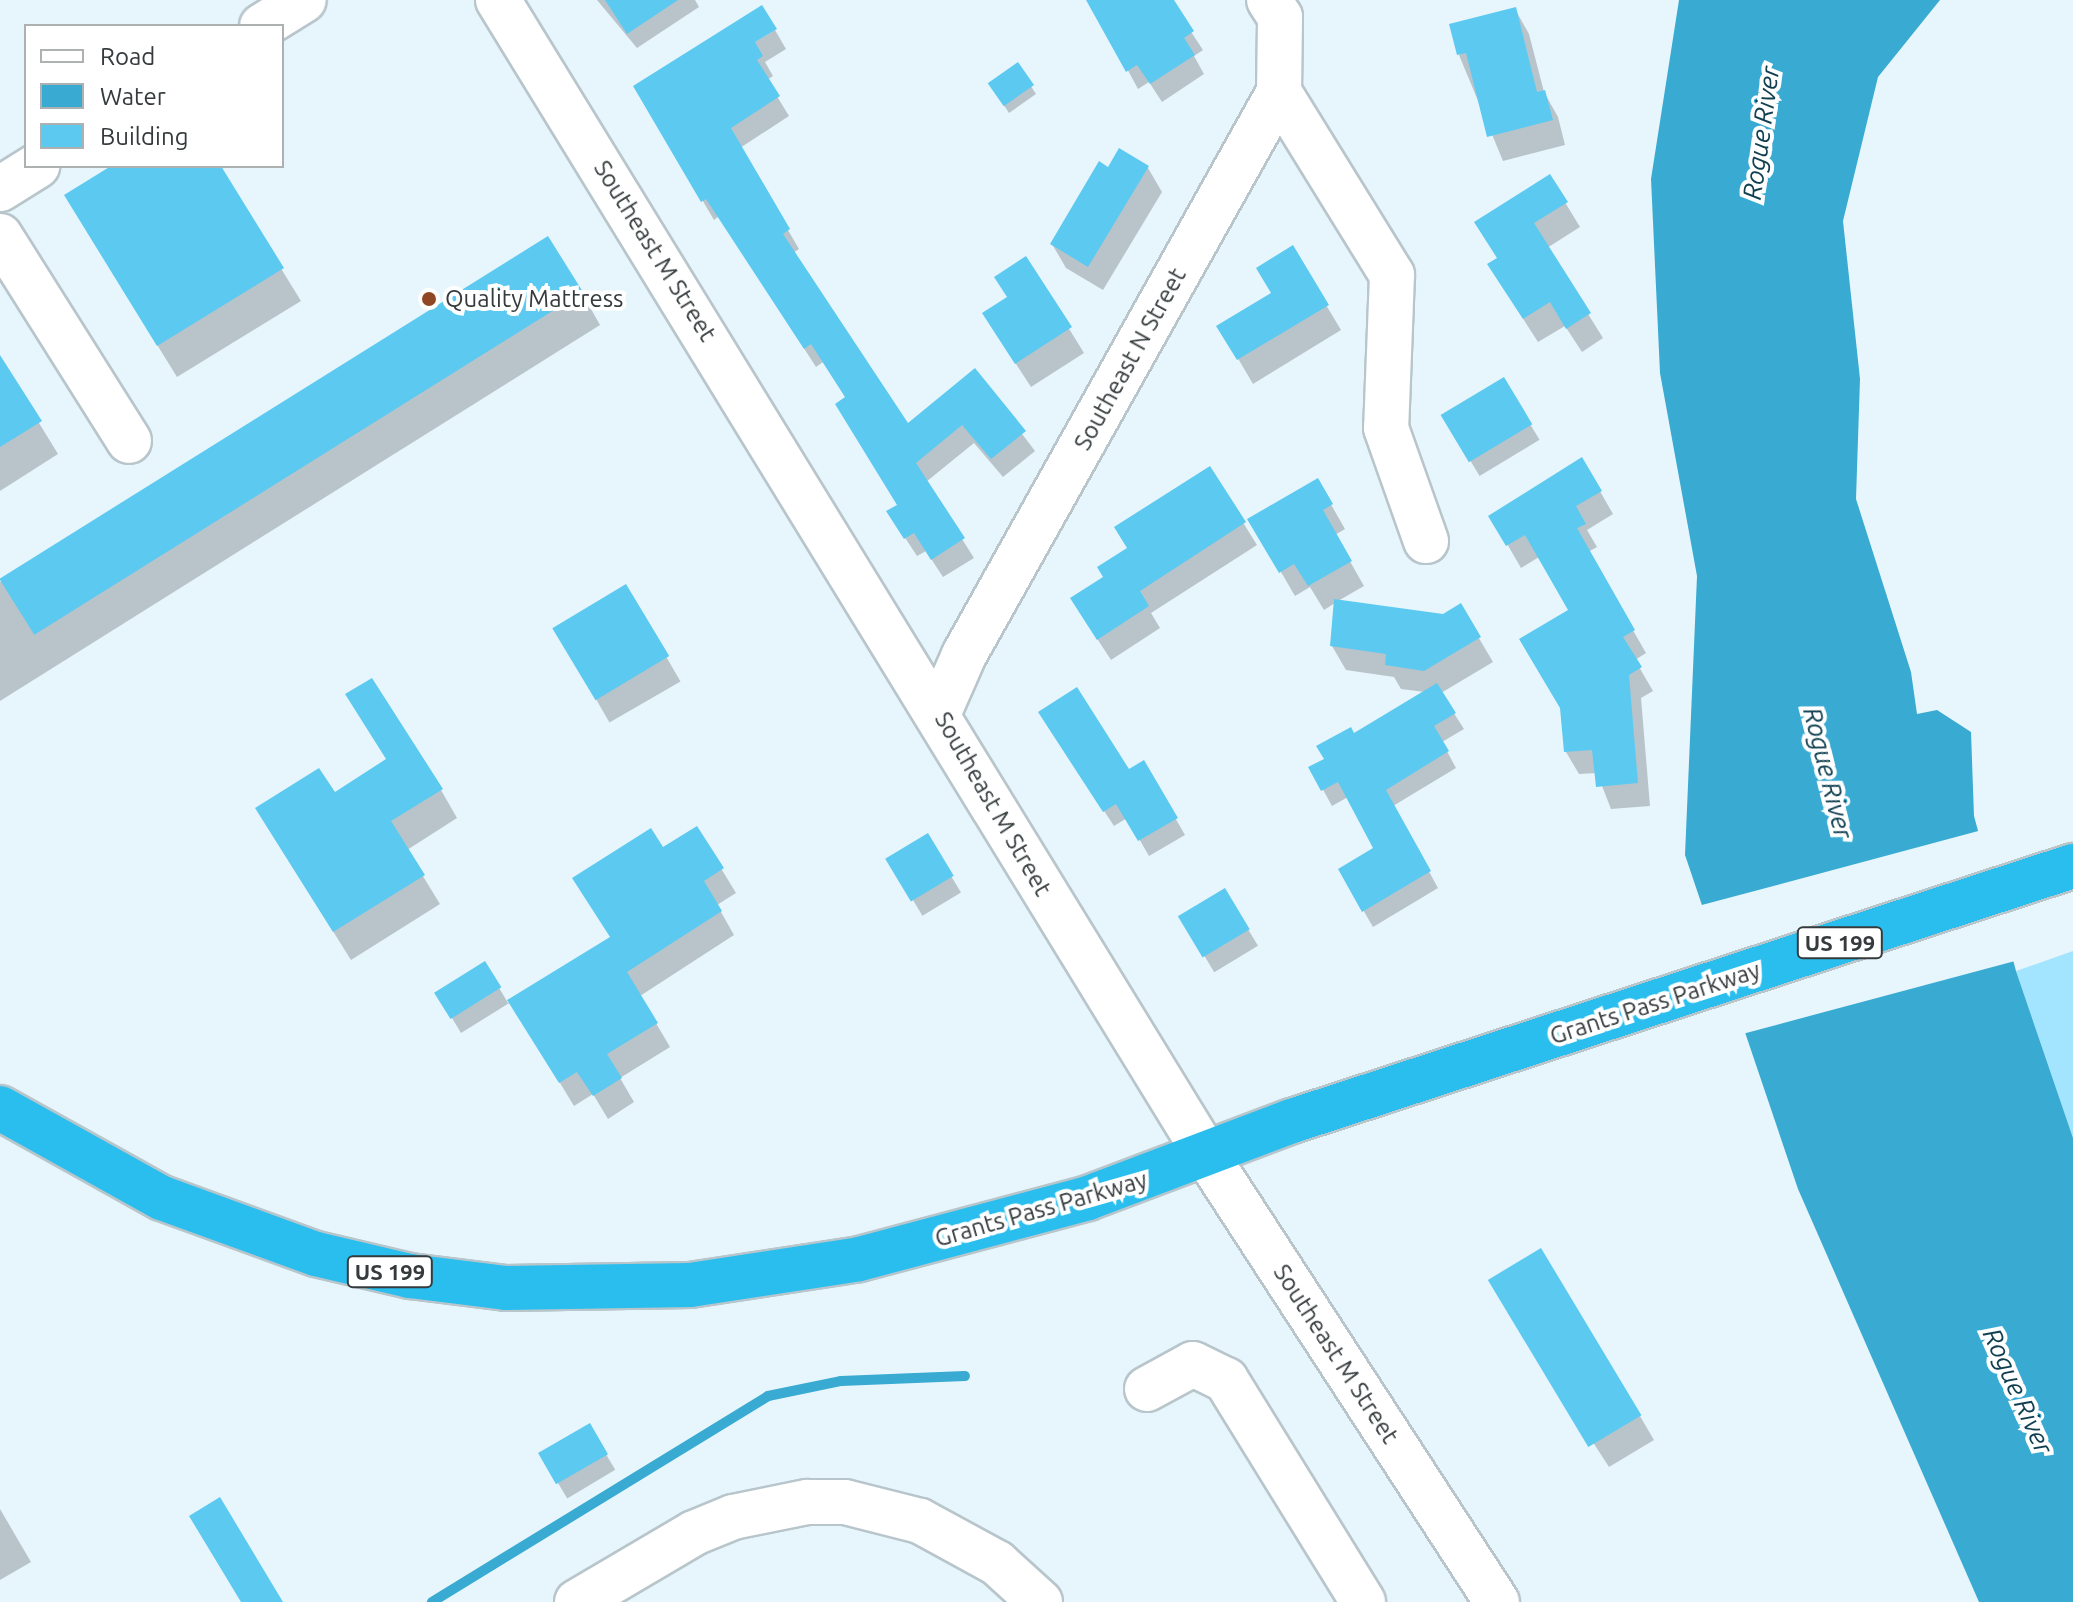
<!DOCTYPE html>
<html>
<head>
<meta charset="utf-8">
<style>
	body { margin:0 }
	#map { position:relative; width:2073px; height:1602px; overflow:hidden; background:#e7f6fc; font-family:Ubuntu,sans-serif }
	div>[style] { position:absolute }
	.green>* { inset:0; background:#a3e4ff }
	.water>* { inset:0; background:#39aad2 }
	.pier>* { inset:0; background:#e7f6fc; transform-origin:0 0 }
	.shadow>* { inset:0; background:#0003; transform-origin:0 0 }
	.stream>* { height:10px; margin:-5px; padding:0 5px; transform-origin:5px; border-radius:5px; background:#39aad2 }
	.building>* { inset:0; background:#5cc9f1; transform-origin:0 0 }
	.roads { filter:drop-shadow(2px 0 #b8c6cc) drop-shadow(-2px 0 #b8c6cc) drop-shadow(0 2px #b8c6cc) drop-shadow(0 -2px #b8c6cc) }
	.minor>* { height:44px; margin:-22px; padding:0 22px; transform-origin:22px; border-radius:22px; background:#fff }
	.highway>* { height:44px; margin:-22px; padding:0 22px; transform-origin:22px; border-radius:22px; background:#2abeee }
	.dots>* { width:22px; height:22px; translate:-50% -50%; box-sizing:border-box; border:4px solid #fff; border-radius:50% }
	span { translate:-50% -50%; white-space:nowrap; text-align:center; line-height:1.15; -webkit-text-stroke:8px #fff; paint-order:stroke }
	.shield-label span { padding:2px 6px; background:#fff; border:2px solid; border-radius:6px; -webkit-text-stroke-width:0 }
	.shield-label { font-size:22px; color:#353b3d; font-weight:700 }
	.street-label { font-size:24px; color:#353b3d }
	.poi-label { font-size:24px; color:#353b3d }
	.left { translate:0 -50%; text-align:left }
	.water-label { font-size:26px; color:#0f3f50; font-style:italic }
	.legend { position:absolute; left:24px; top:24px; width:260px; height:144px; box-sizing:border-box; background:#fff; border:2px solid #aeb1b1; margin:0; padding:10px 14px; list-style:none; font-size:24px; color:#353b3d }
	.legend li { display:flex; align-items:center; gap:16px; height:40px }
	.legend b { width:40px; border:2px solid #aeb1b1 }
</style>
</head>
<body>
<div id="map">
	<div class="green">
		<i style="clip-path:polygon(2073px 951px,2073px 1138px,2016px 971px)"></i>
	</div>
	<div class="water">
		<i style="clip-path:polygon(1679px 0,1940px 0,1878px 77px,1843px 221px,1860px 379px,1856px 499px,1911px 672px,1917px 714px,1937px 710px,1971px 732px,1974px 816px,2016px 971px,2073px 1138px,2073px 1602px,1979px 1602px,1798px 1189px,1685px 855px,1697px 576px,1660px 373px,1651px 179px)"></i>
	</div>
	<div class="pier">
		<i style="left:1982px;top:830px;width:135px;height:294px;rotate:75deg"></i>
	</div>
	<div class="shadow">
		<i style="clip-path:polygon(597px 0,695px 0,699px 7px,637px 48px)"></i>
		<i style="clip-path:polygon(1090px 0,1170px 0,1203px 50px,1194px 56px,1204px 74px,1162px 102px,1149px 82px,1138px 89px)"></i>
		<i style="clip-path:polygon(1515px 9px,1529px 34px,1544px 92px,1558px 117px,1565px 145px,1503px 161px,1459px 55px)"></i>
		<i style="clip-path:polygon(775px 30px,786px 49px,765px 62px,773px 76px,767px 80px,789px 116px,740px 148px,799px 249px,793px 253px,908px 426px,974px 371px,1035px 451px,1003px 477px,974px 443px,926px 482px,974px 558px,943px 577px,926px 551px,917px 556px,900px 530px,899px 506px,846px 398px,823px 362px,816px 367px,719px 216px,714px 220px,647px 106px)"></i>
		<i style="clip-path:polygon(1017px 64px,1036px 94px,1009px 113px,994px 90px)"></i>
		<i style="clip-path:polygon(115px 166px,218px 166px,301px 301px,177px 377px,85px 228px)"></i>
		<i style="clip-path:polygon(1148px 168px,1162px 192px,1103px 290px,1066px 268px,1052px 244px,1109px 169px)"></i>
		<i style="clip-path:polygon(1549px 176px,1580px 227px,1547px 248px,1603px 338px,1582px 352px,1565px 326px,1538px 342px,1504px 289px,1499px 259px)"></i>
		<i style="clip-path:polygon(1292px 248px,1341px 330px,1253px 384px,1219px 326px,1273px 294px)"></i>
		<i style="clip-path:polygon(1026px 259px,1084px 353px,1031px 387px,999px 338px)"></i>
		<i style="clip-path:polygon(582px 293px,600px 325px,0 701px,0 582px)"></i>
		<i style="clip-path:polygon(0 359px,58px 454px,0 491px)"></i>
		<i style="left:1503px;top:379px;width:71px;height:70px;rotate:59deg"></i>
		<i style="clip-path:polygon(1582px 460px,1613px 514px,1587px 530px,1597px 547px,1588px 552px,1646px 653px,1635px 660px,1653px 691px,1641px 698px,1650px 806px,1611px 809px,1597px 773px,1579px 774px,1566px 752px,1571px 611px,1539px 557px,1521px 568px,1491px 516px)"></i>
		<i style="clip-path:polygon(1209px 468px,1257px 545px,1151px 613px,1160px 628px,1111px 660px,1085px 620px,1106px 578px)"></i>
		<i style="clip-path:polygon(1317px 480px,1345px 529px,1335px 535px,1364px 586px,1338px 601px,1444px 616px,1460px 606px,1493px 662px,1441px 693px,1464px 729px,1442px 742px,1456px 768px,1393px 806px,1438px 888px,1373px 927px,1340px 870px,1376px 849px,1348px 797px,1332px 806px,1311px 768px,1425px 692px,1401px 689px,1394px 677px,1346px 670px,1332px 646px,1335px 603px,1324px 610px,1310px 587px,1295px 596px,1250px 519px)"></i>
		<i style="left:626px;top:587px;width:109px;height:82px;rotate:60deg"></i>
		<i style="clip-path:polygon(1050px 729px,1128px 771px,1143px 762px,1185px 835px,1149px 856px,1127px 818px,1114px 826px)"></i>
		<i style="clip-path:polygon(441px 790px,457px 818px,407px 850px,440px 904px,351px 960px,274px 837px,334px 795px)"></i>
		<i style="clip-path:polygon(697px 829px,736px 893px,717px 905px,734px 935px,640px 996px,670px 1047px,620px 1078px,634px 1102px,608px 1119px,593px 1094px,574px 1106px,511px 1002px,461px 1033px,437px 993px,485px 964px,508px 1003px,612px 938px,663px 850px)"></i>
		<i style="left:927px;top:836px;width:66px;height:45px;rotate:59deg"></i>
		<i style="left:1225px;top:891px;width:64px;height:51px;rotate:59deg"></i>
		<i style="clip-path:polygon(1504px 1305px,1640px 1416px,1654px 1440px,1609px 1467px)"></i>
		<i style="left:589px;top:1426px;width:51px;height:56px;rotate:59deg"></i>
		<i style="clip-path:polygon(0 1509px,31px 1562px,0 1580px)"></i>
	</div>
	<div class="stream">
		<i style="left:432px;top:1602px;width:394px;rotate:-31.5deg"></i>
		<i style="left:768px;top:1396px;width:75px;rotate:-11.6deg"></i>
		<i style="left:841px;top:1381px;width:124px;rotate:-2.3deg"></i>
	</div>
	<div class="building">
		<i style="clip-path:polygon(605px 0,678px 0,627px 34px)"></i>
		<i style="clip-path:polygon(1086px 0,1174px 0,1194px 31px,1184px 38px,1195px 55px,1150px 84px,1137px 65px,1126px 72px)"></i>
		<i style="clip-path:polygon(762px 5px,777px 29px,755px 42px,763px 56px,757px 60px,780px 96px,731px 128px,790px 229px,783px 234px,908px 423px,975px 368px,1026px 431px,991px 459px,962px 425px,916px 463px,965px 538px,931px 560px,914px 533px,904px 539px,886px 511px,897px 505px,835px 404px,845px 397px,811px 344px,804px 349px,706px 199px,701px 202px,633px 86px)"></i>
		<i style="clip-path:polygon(1516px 7px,1537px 92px,1545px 90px,1553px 120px,1487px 137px,1466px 53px,1457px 55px,1449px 24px)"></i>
		<i style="left:1018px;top:62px;width:28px;height:37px;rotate:55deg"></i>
		<i style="clip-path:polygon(1119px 148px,1149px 166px,1088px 267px,1050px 244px,1099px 161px,1108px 167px)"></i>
		<i style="clip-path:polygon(111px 166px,221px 166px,284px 268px,157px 346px,64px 195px)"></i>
		<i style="clip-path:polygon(1550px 174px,1568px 202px,1534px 223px,1591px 313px,1566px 329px,1550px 302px,1523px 319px,1487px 264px,1497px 258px,1474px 222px)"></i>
		<i style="left:548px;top:236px;width:66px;height:647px;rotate:58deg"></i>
		<i style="clip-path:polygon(1293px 245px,1329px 305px,1237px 360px,1216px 326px,1271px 293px,1256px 268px)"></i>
		<i style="clip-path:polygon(1026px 256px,1072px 327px,1015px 364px,982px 313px,1007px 297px,994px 277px)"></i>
		<i style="clip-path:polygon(0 355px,42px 421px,0 447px)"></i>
		<i style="left:1504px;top:377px;width:55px;height:74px;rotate:59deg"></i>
		<i style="clip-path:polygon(1582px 457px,1602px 491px,1576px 506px,1586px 524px,1577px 528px,1635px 630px,1623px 637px,1642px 667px,1629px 675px,1638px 783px,1596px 787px,1592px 750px,1564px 752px,1560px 708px,1519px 639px,1568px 610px,1525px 535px,1506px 546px,1488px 516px)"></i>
		<i style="clip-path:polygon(1210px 466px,1246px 522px,1140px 591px,1149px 606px,1097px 640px,1070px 598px,1103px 577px,1097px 567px,1127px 548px,1114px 527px)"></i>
		<i style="clip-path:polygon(1318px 478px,1333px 504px,1323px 510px,1352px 561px,1308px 586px,1294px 564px,1279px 573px,1247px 519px)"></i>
		<i style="left:626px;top:584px;width:84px;height:86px;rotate:59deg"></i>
		<i style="clip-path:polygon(1334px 599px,1443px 614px,1461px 603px,1481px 637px,1424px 671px,1385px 665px,1386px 654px,1330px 646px)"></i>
		<i style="clip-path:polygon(372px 678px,443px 789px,391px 821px,425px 875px,333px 932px,255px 808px,319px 768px,335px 792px,386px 759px,345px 694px)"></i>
		<i style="clip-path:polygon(1437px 683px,1456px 713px,1434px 726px,1449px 751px,1386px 790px,1431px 871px,1362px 912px,1338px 869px,1373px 848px,1338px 782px,1321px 791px,1308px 767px,1324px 759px,1316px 746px,1351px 727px,1354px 733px)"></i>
		<i style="clip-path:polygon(1077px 687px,1129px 769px,1144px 760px,1178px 818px,1138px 841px,1116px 804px,1103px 812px,1038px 712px)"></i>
		<i style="clip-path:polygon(697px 826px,724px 868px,704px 881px,722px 911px,627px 972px,658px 1023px,607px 1054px,622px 1078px,593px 1096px,577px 1072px,559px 1083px,507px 1000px,610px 937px,572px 878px,651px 828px,663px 847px)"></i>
		<i style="left:928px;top:833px;width:50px;height:50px;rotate:59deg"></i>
		<i style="left:1225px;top:888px;width:48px;height:55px;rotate:59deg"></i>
		<i style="left:485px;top:961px;width:31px;height:60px;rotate:58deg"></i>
		<i style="left:1541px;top:1248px;width:195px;height:62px;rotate:59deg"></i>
		<i style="left:590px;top:1423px;width:36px;height:60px;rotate:60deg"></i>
		<i style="clip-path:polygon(220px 1497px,283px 1602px,241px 1602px,189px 1516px)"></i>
	</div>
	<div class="roads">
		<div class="minor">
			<i style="left:498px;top:0;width:1356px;rotate:58.48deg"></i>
			<i style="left:1207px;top:1156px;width:532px;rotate:56.97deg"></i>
			<i style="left:262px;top:26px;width:49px;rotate:-31.8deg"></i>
			<i style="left:1279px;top:92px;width:215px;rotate:58.3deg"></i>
			<i style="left:1392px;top:275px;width:153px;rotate:92.2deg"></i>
			<i style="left:1386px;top:428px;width:120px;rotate:70.5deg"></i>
			<i style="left:0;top:189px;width:44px;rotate:-31.9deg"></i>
			<i style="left:0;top:236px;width:242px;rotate:57.8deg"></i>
			<i style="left:939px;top:712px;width:62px;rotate:-66.3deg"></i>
			<i style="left:964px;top:655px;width:645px;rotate:-60.77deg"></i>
			<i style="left:1279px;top:92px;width:75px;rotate:-89.2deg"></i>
			<i style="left:1280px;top:17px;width:20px;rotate:-123deg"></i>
			<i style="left:1147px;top:1389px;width:52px;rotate:-28.5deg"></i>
			<i style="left:1193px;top:1364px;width:37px;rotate:26deg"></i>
			<i style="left:1226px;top:1380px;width:261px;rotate:58.3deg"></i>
			<i style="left:577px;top:1602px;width:136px;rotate:-30.5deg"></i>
			<i style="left:694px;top:1533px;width:42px;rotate:-22.3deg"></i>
			<i style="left:733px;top:1517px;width:76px;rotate:-11.5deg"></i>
			<i style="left:807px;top:1502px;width:38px"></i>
			<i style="left:845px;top:1502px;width:77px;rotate:14.2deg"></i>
			<i style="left:920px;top:1521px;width:88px;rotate:28.6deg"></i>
			<i style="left:997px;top:1563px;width:58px;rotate:42.2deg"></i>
		</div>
		<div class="highway">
			<i style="left:0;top:1108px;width:185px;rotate:29.1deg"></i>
			<i style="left:162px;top:1198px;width:164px;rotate:20deg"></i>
			<i style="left:316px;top:1254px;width:97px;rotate:13.2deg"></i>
			<i style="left:410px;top:1276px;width:97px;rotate:7.1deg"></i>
			<i style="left:506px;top:1288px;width:184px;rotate:-0.9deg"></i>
			<i style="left:690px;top:1285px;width:171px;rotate:-8.7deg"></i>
			<i style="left:859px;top:1259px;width:237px;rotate:-14.9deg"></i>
			<i style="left:1088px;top:1198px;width:218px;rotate:-20.7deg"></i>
			<i style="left:1292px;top:1121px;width:822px;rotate:-18.08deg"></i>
		</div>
	</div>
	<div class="dots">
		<i style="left:429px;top:299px;background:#904824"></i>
	</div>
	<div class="shield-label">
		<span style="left:1840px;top:943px">US 199</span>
		<span style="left:390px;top:1272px">US 199</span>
	</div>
	<div class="street-label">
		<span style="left:655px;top:251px;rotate:58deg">Southeast M Street</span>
		<span style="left:1130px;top:359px;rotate:-61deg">Southeast N Street</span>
		<span style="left:993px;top:804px;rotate:60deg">Southeast M Street</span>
		<span style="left:1655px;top:1003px;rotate:-18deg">Grants Pass Parkway</span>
		<span style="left:1041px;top:1209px;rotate:-16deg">Grants Pass Parkway</span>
		<span style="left:1336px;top:1354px;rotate:57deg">Southeast M Street</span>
	</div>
	<div class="poi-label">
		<span class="left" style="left:445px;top:299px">Quality Mattress</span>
	</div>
	<div class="water-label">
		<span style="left:1761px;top:133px;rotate:-82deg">Rogue River</span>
		<span style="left:1828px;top:773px;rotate:76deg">Rogue River</span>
		<span style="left:2018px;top:1391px;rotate:66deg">Rogue River</span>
	</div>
	<ul class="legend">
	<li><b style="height:10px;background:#fff"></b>Road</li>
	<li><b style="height:22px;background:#39aad2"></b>Water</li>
	<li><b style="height:22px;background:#5cc9f1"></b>Building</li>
	</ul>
</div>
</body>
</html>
